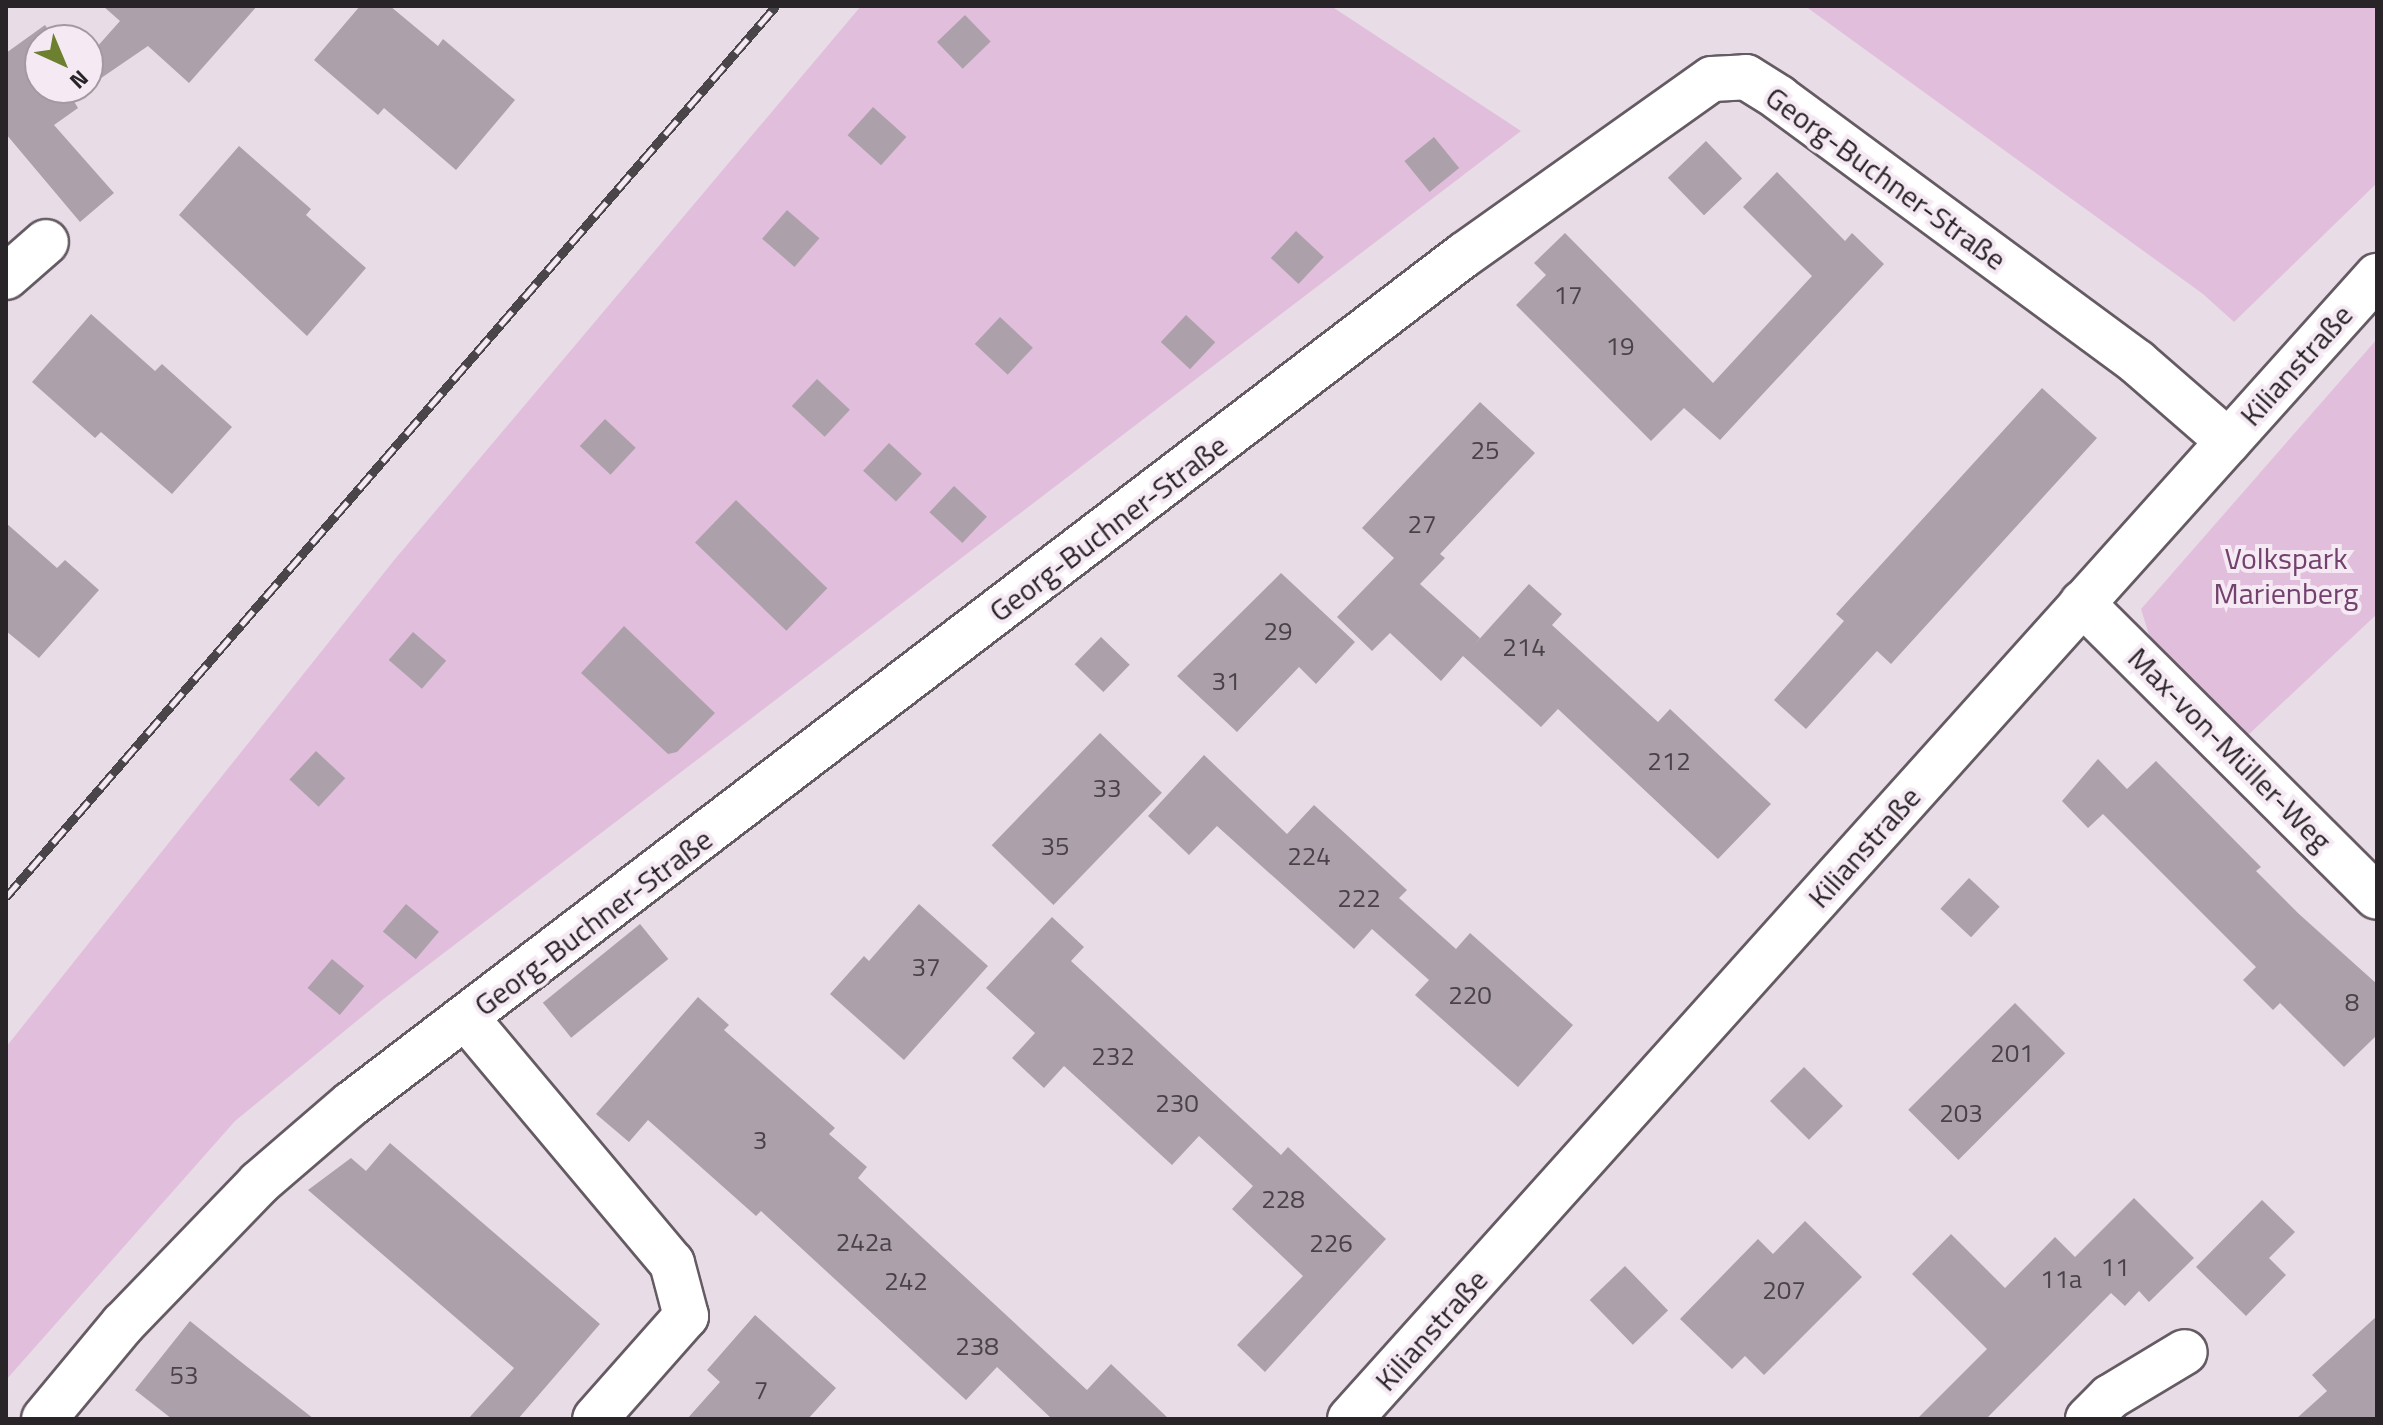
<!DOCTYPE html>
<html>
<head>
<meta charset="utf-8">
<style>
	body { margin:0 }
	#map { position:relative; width:2383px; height:1425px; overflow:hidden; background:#e8dce6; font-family:"Titillium Web",sans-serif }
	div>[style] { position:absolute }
	.green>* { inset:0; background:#e1bfdc }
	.building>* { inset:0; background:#aca1aa; transform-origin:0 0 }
	.roads { filter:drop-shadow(2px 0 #655b63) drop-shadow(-2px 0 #655b63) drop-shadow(0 2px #655b63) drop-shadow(0 -2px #655b63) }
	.street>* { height:44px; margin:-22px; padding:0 22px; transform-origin:22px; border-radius:22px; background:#fff }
	.secondary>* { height:44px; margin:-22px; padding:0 22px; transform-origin:22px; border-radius:22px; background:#fff }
	.rail>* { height:9px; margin-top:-4.5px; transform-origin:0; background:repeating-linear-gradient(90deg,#f5e9f3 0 18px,#4a4549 0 36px); box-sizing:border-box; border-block:2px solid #4a4549 }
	span { translate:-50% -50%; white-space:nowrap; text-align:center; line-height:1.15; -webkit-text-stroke:8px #f5e9f3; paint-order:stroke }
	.number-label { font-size:26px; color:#494348 }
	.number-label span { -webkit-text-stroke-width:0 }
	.street-label { font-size:30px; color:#282427 }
	.park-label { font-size:30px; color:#72416d }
	.frame { position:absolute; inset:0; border:8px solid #282427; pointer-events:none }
	.north { position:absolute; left:24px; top:24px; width:80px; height:80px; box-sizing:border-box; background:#f5e9f3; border:2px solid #a39aa1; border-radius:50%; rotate:136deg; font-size:22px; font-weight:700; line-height:32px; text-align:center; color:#282427 }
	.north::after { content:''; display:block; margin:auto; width:28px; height:36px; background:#6d802f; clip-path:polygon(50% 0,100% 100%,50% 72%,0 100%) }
</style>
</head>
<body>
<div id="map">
	<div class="green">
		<i style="clip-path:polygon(861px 6px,1331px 6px,1521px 131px,381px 1001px,235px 1121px,6px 1380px,6px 1047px,395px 559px)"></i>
		<i style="clip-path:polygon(1805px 6px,2377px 6px,2377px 183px,2234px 322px,2203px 294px)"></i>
		<i style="clip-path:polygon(2377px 339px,2377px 614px,2247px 736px,2150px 638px,2141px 609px)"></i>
	</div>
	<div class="building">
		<i style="clip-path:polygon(103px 6px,257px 6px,189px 83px,148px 46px,88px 87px,88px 57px,120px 21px)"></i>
		<i style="clip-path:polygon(360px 6px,390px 6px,438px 46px,443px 39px,515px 100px,456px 170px,384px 108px,378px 115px,314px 60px)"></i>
		<i style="left:965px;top:15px;width:37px;height:39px;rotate:46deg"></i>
		<i style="clip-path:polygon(45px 25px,55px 40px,40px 40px,40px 88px,87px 88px,72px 98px,78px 108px,54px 125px,114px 193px,80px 222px,6px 134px,6px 53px)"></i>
		<i style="left:873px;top:107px;width:45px;height:38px;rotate:42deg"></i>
		<i style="left:1434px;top:137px;width:40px;height:38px;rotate:51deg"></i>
		<i style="left:1706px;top:141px;width:52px;height:53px;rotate:46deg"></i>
		<i style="clip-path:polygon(239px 146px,311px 209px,306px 215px,366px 268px,307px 336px,179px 215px)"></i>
		<i style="clip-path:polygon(1777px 172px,1845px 241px,1852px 233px,1884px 264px,1720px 440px,1684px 408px,1651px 441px,1516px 305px,1546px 275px,1534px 263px,1565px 233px,1713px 383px,1812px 276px,1743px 207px)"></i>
		<i style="left:787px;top:210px;width:43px;height:38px;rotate:41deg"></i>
		<i style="left:1296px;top:231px;width:38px;height:37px;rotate:43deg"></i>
		<i style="clip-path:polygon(91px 314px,155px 371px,162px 364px,232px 427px,172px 494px,101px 432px,95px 438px,32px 382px)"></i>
		<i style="left:1186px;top:315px;width:40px;height:37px;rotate:43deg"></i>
		<i style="left:1000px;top:317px;width:45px;height:37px;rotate:43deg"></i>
		<i style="left:817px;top:379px;width:45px;height:37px;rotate:43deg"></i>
		<i style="clip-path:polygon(2042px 388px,2097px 438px,1891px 664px,1877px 651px,1806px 729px,1774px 700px,1844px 621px,1836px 614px)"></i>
		<i style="clip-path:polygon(1480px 402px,1535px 453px,1440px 554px,1445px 558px,1420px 584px,1480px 638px,1474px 645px,1529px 584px,1562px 614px,1552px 625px,1658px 722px,1670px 709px,1771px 804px,1718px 859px,1558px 709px,1541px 727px,1463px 656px,1441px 681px,1390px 633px,1372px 651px,1337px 617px,1394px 558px,1362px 528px)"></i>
		<i style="left:605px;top:419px;width:42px;height:37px;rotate:43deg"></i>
		<i style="left:889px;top:443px;width:45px;height:38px;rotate:43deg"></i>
		<i style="left:954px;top:486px;width:45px;height:36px;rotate:43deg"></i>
		<i style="left:736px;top:500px;width:127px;height:59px;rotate:44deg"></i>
		<i style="clip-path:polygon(6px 523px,57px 568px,65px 560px,99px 590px,39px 658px,6px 631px)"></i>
		<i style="clip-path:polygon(1281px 573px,1355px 642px,1316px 684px,1299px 667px,1237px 732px,1177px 676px)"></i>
		<i style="clip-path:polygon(624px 626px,715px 713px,677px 752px,668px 754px,581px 673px)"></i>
		<i style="left:413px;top:632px;width:44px;height:37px;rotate:41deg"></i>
		<i style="left:1101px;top:637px;width:40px;height:38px;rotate:44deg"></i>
		<i style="left:1100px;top:733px;width:86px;height:156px;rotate:44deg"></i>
		<i style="left:316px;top:751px;width:40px;height:39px;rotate:43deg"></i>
		<i style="clip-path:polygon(1204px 755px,1287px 834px,1314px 805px,1407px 890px,1399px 898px,1456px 949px,1470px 933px,1573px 1025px,1518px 1087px,1415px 995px,1429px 980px,1372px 929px,1354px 949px,1217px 826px,1189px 855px,1148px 816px)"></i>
		<i style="clip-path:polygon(2098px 759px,2127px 789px,2156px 761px,2261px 867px,2256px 871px,2299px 914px,2377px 984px,2377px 1035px,2344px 1067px,2280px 1003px,2273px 1010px,2243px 980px,2256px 967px,2103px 814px,2088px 828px,2062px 801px)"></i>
		<i style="left:1969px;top:878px;width:42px;height:42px;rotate:43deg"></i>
		<i style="left:406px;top:904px;width:43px;height:36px;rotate:40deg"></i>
		<i style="clip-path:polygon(919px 904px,988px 966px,904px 1060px,830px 994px,864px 956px,869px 961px)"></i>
		<i style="clip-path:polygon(1052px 917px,1084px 947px,1071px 961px,1281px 1155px,1288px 1147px,1386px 1239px,1265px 1372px,1237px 1345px,1303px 1276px,1232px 1209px,1253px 1186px,1199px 1136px,1172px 1165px,1064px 1066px,1044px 1088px,1012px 1058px,1035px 1033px,986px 988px)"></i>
		<i style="left:640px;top:924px;width:45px;height:125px;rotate:51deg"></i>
		<i style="left:332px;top:959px;width:42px;height:38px;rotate:40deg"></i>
		<i style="clip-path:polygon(698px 997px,729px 1025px,724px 1030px,835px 1128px,829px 1134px,867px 1167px,858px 1178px,1087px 1390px,1111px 1364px,1169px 1419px,1052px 1419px,997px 1367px,966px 1400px,761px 1211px,756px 1216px,648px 1120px,629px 1142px,596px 1114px)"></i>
		<i style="left:2015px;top:1003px;width:71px;height:151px;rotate:45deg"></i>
		<i style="left:1804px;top:1067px;width:55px;height:48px;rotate:45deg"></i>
		<i style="clip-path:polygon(390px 1143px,600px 1324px,518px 1419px,468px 1419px,514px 1368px,308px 1190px,351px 1158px,366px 1171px)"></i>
		<i style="clip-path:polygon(2134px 1198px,2194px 1258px,2149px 1302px,2139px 1291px,2125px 1306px,2111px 1293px,1986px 1419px,1917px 1419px,1987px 1349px,1912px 1274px,1951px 1234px,2005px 1288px,2055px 1237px,2075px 1257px)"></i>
		<i style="clip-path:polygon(2262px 1200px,2295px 1232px,2269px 1258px,2286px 1275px,2246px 1316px,2196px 1267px)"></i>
		<i style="clip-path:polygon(1805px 1221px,1862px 1277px,1764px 1375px,1745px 1356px,1732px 1369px,1680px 1319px,1758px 1239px,1773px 1254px)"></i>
		<i style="left:1625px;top:1266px;width:62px;height:49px;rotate:46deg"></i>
		<i style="clip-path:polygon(755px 1315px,836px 1388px,808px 1419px,687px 1419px,720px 1382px,707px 1370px)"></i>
		<i style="clip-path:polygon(2377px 1316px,2377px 1419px,2296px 1419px,2327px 1391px,2312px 1375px)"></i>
		<i style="clip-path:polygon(190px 1321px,236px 1358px,314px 1419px,172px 1419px,135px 1390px)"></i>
	</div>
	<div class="roads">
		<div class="street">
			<i style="left:6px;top:277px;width:53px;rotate:-41.2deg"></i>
			<i style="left:2082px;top:603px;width:416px;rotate:44.9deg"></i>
			<i style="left:467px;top:1019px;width:319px;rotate:50deg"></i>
			<i style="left:672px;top:1263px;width:55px;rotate:75.2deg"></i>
			<i style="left:686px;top:1316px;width:137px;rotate:131.5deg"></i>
			<i style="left:44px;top:1419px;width:124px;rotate:-50.3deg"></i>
			<i style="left:123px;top:1324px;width:196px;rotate:-46deg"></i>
			<i style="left:259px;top:1183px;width:121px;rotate:-40.7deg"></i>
			<i style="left:351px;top:1104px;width:1400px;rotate:-37.34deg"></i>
			<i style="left:1464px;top:255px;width:304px;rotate:-35.4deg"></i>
			<i style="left:1712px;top:79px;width:34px;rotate:-3deg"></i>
			<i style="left:1746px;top:77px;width:39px;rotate:32deg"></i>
			<i style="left:1779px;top:98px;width:445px;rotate:36.4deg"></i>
			<i style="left:2137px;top:362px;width:121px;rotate:41deg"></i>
			<i style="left:2088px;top:1419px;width:31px;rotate:-45deg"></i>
			<i style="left:2110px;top:1397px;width:87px;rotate:-31deg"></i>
		</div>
		<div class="secondary">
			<i style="left:1350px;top:1419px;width:1537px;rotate:-48.06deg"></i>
		</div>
	</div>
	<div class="rail">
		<i style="left:6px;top:897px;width:1178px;rotate:-49.17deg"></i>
	</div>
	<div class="number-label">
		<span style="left:1568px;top:295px">17</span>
		<span style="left:1620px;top:346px">19</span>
		<span style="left:1485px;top:450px">25</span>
		<span style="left:1422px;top:524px">27</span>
		<span style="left:1278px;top:631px">29</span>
		<span style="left:1524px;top:647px">214</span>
		<span style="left:1226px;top:681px">31</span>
		<span style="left:1669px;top:761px">212</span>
		<span style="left:1107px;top:788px">33</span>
		<span style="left:1055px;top:846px">35</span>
		<span style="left:1309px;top:856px">224</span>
		<span style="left:1359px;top:898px">222</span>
		<span style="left:926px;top:967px">37</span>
		<span style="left:1470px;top:995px">220</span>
		<span style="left:2352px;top:1002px">8</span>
		<span style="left:2012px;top:1053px">201</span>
		<span style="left:1113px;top:1056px">232</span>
		<span style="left:1177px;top:1103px">230</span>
		<span style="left:1961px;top:1113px">203</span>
		<span style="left:760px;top:1140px">3</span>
		<span style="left:1283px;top:1199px">228</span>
		<span style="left:864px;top:1242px">242a</span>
		<span style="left:1331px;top:1243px">226</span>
		<span style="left:2115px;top:1267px">11</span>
		<span style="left:2061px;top:1279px">11a</span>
		<span style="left:906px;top:1281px">242</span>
		<span style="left:1784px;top:1290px">207</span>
		<span style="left:977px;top:1346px">238</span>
		<span style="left:184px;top:1375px">53</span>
		<span style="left:761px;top:1390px">7</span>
	</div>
	<div class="street-label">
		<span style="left:1886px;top:178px;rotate:36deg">Georg-Buchner-Straße</span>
		<span style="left:2296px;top:365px;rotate:-48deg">Kilianstraße</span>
		<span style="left:1108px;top:528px;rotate:-37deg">Georg-Buchner-Straße</span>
		<span style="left:2230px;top:749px;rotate:45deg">Max-von-Müller-Weg</span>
		<span style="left:1864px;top:847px;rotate:-48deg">Kilianstraße</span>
		<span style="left:593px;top:922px;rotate:-37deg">Georg-Buchner-Straße</span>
		<span style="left:1431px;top:1330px;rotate:-48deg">Kilianstraße</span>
	</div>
	<div class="park-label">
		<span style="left:2286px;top:575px">Volkspark<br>Marienberg</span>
	</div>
	<div class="frame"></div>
	<div class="north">N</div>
</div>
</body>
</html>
